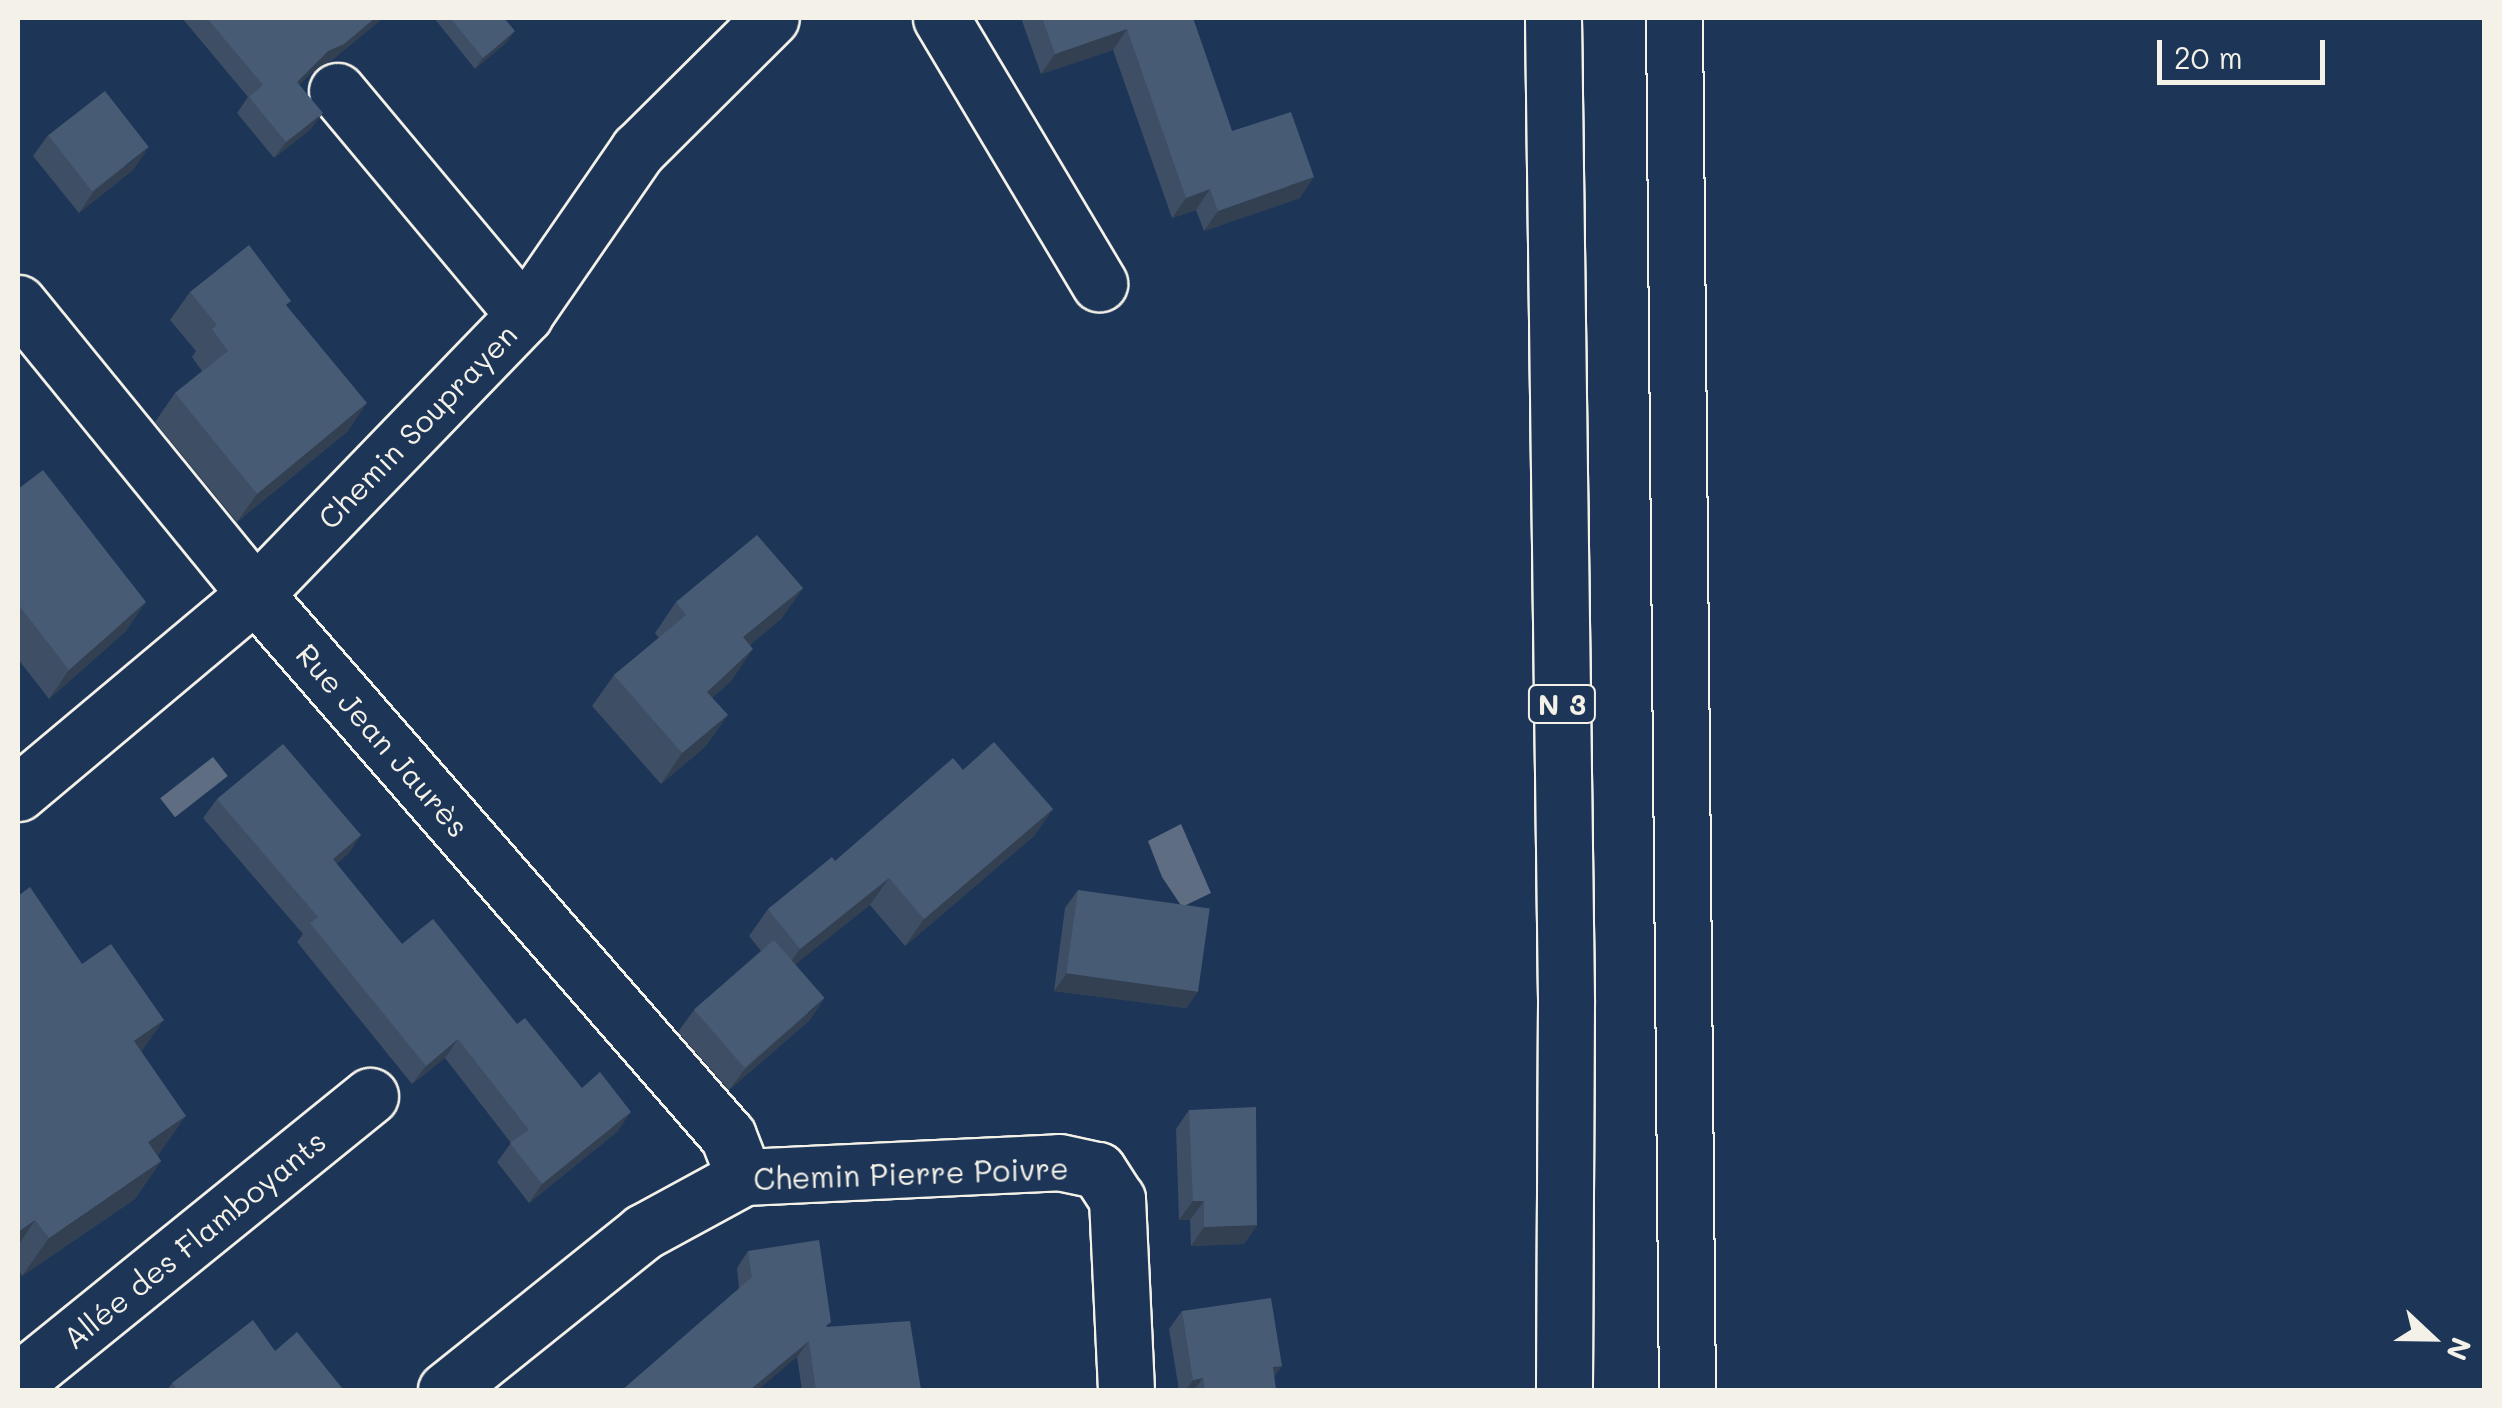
<!DOCTYPE html>
<html>
<head>
<meta charset="utf-8">
<style>
	body { margin:0 }
	#map { position:relative; width:2502px; height:1408px; overflow:hidden; background:#1d3557; font-family:Mali,sans-serif }
	div>[style] { position:absolute }
	.water>* { inset:0; background:#5e6d82; transform-origin:0 0 }
	.roads { filter:drop-shadow(2px 0 #f4f1e8) drop-shadow(-2px 0 #f4f1e8) drop-shadow(0 2px #f4f1e8) drop-shadow(0 -2px #f4f1e8) }
	.minor>* { height:55px; margin:-27.5px; padding:0 27.5px; transform-origin:27.5px; border-radius:27.5px; background:#1d3557 }
	.trunk>* { height:55px; margin:-27.5px; padding:0 27.5px; transform-origin:27.5px; border-radius:27.5px; background:#1d3557 }
	.wall>* { inset:0; background:#3e4e64 }
	.shaded-wall>* { inset:0; background:#324051 }
	.building>* { inset:0; background:#485b74; transform-origin:0 0 }
	span { translate:-50% -50%; white-space:nowrap; text-align:center; line-height:1.15; -webkit-text-stroke:8px #1d3557; paint-order:stroke }
	.shield-label span { padding:2px 8px; background:#1d3557; border:2px solid; border-radius:8px; -webkit-text-stroke-width:0 }
	.shield-label { font-size:28px; color:#f4f1e8; font-weight:700 }
	.street-label { font-size:30px; color:#f4f1e8 }
	.frame { position:absolute; inset:0; border:20px solid #f4f1e8; pointer-events:none }
	.north { position:absolute; left:2382px; top:1288px; width:100px; height:100px; -webkit-text-stroke:8px #1d3557; paint-order:stroke; rotate:112deg; font-size:28px; font-weight:700; line-height:40px; text-align:center; color:#f4f1e8 }
	.north::after { content:''; display:block; margin:auto; width:35px; height:45px; background:#f4f1e8; clip-path:polygon(50% 0,100% 100%,50% 72%,0 100%) }
	.scale { position:absolute; left:2157px; top:40px; width:168px; height:45px; box-sizing:border-box; border:5px solid #f4f1e8; border-top:0; padding-left:12px; font-size:30px; line-height:35px; white-space:nowrap; color:#f4f1e8; -webkit-text-stroke:8px #1d3557; paint-order:stroke }
</style>
</head>
<body>
<div id="map">
	<div class="water">
		<i style="left:213px;top:757px;width:24px;height:67px;rotate:52deg"></i>
		<i style="clip-path:polygon(1181px 824px,1211px 893px,1182px 907px,1162px 877px,1148px 841px)"></i>
	</div>
	<div class="roads">
		<div class="minor">
			<i style="left:941px;top:18px;width:309px;rotate:59.2deg"></i>
			<i style="left:337px;top:91px;width:292px;rotate:50.1deg"></i>
			<i style="left:18px;top:303px;width:375px;rotate:50.8deg"></i>
			<i style="left:255px;top:594px;width:719px;rotate:48.89deg"></i>
			<i style="left:728px;top:1136px;width:44px;rotate:68.7deg"></i>
			<i style="left:18px;top:793px;width:309px;rotate:-40deg"></i>
			<i style="left:255px;top:594px;width:388px;rotate:-46deg"></i>
			<i style="left:524px;top:315px;width:201px;rotate:-55.4deg"></i>
			<i style="left:638px;top:150px;width:187px;rotate:-44.8deg"></i>
			<i style="left:18px;top:1381px;width:453px;rotate:-39deg"></i>
			<i style="left:446px;top:1390px;width:253px;rotate:-38.7deg"></i>
			<i style="left:643px;top:1232px;width:115px;rotate:-28.6deg"></i>
			<i style="left:744px;top:1177px;width:315px;rotate:-2.7deg"></i>
			<i style="left:1059px;top:1162px;width:40px;rotate:12deg"></i>
			<i style="left:1098px;top:1170px;width:35px;rotate:57deg"></i>
			<i style="left:1117px;top:1199px;width:191px;rotate:87.3deg"></i>
		</div>
		<div class="trunk">
			<i style="left:1553px;top:18px;width:985px;rotate:89.24deg"></i>
			<i style="left:1566px;top:1003px;width:387px;rotate:90.3deg"></i>
			<i style="left:1674px;top:18px;width:1372px;rotate:89.46deg"></i>
		</div>
	</div>
	<div class="wall">
		<i style="clip-path:polygon(182px 18px,383px 18px,332px 60px,316px 68px,299px 85px,311px 129px,274px 158px,237px 113px,248px 97px)"></i>
		<i style="clip-path:polygon(434px 18px,504px 18px,507px 42px,475px 69px)"></i>
		<i style="clip-path:polygon(1021px 18px,1193px 18px,1232px 131px,1300px 198px,1204px 231px,1196px 210px,1172px 218px,1113px 50px,1041px 74px)"></i>
		<i style="clip-path:polygon(48px 135px,134px 169px,79px 213px,33px 156px)"></i>
		<i style="clip-path:polygon(190px 292px,287px 306px,348px 431px,237px 522px,155px 422px,175px 393px,202px 371px,192px 357px,196px 351px,170px 320px)"></i>
		<i style="clip-path:polygon(18px 489px,126px 631px,49px 699px,18px 659px)"></i>
		<i style="clip-path:polygon(803px 588px,781px 619px,750px 645px,732px 680px,712px 698px,706px 746px,661px 784px,592px 706px,614px 675px,659px 638px,655px 633px,676px 602px)"></i>
		<i style="clip-path:polygon(963px 770px,1053px 809px,1034px 836px,905px 946px,870px 905px,795px 964px,810px 1020px,729px 1090px,678px 1032px,694px 1010px,761px 951px,749px 936px,768px 909px)"></i>
		<i style="clip-path:polygon(217px 799px,361px 835px,348px 854px,336px 864px,402px 944px,517px 1024px,618px 1131px,529px 1203px,497px 1162px,511px 1143px,445px 1058px,412px 1084px,297px 942px,303px 934px,203px 818px)"></i>
		<i style="clip-path:polygon(1078px 890px,1199px 990px,1186px 1008px,1054px 991px,1065px 908px)"></i>
		<i style="clip-path:polygon(18px 896px,142px 1052px,159px 1154px,157px 1155px,161px 1161px,135px 1199px,22px 1276px,18px 1269px)"></i>
		<i style="clip-path:polygon(1189px 1110px,1257px 1225px,1244px 1244px,1191px 1246px,1190px 1220px,1179px 1220px,1176px 1129px)"></i>
		<i style="clip-path:polygon(748px 1251px,827px 1327px,921px 1390px,802px 1390px,797px 1357px,739px 1288px,737px 1268px)"></i>
		<i style="clip-path:polygon(1182px 1311px,1282px 1366px,1274px 1377px,1276px 1390px,1179px 1390px,1169px 1329px)"></i>
		<i style="clip-path:polygon(275px 1351px,342px 1388px,340px 1390px,167px 1390px,172px 1383px)"></i>
	</div>
	<div class="shaded-wall">
		<i style="clip-path:polygon(375px 18px,383px 18px,332px 60px,316px 68px,286px 99px,297px 82px,328px 51px)"></i>
		<i style="clip-path:polygon(1127px 29px,1113px 50px,1041px 74px,1055px 54px)"></i>
		<i style="clip-path:polygon(515px 31px,507px 42px,475px 69px,483px 58px)"></i>
		<i style="clip-path:polygon(323px 113px,311px 129px,274px 158px,286px 142px)"></i>
		<i style="clip-path:polygon(149px 147px,134px 169px,79px 213px,94px 191px)"></i>
		<i style="clip-path:polygon(1314px 177px,1300px 198px,1204px 231px,1218px 211px)"></i>
		<i style="clip-path:polygon(1210px 189px,1196px 210px,1172px 218px,1186px 198px)"></i>
		<i style="clip-path:polygon(367px 403px,348px 431px,237px 522px,257px 494px)"></i>
		<i style="clip-path:polygon(803px 588px,781px 619px,722px 668px,743px 637px)"></i>
		<i style="clip-path:polygon(146px 602px,126px 631px,49px 699px,69px 670px)"></i>
		<i style="clip-path:polygon(753px 649px,732px 680px,686px 722px,707px 692px)"></i>
		<i style="clip-path:polygon(728px 715px,706px 746px,661px 784px,682px 753px)"></i>
		<i style="clip-path:polygon(1053px 809px,1034px 836px,905px 946px,924px 919px)"></i>
		<i style="clip-path:polygon(361px 835px,348px 854px,319px 878px,333px 859px)"></i>
		<i style="clip-path:polygon(889px 878px,870px 905px,781px 976px,800px 949px)"></i>
		<i style="clip-path:polygon(1067px 973px,1199px 990px,1186px 1008px,1054px 991px)"></i>
		<i style="clip-path:polygon(825px 998px,810px 1020px,729px 1090px,745px 1069px)"></i>
		<i style="clip-path:polygon(164px 1020px,137px 1058px,134px 1041px)"></i>
		<i style="clip-path:polygon(458px 1039px,445px 1058px,412px 1084px,426px 1066px)"></i>
		<i style="clip-path:polygon(631px 1112px,618px 1131px,529px 1203px,542px 1184px)"></i>
		<i style="clip-path:polygon(186px 1116px,159px 1154px,122px 1180px,148px 1142px)"></i>
		<i style="clip-path:polygon(161px 1161px,135px 1199px,22px 1276px,49px 1238px)"></i>
		<i style="clip-path:polygon(1193px 1201px,1204px 1201px,1190px 1220px,1179px 1220px)"></i>
		<i style="clip-path:polygon(35px 1220px,18px 1246px,18px 1232px)"></i>
		<i style="clip-path:polygon(1257px 1225px,1244px 1244px,1191px 1246px,1204px 1227px)"></i>
		<i style="clip-path:polygon(809px 1341px,797px 1357px,758px 1390px,750px 1390px)"></i>
		<i style="clip-path:polygon(1282px 1366px,1269px 1384px,1273px 1367px)"></i>
		<i style="clip-path:polygon(1203px 1378px,1194px 1390px,1186px 1390px,1193px 1380px)"></i>
	</div>
	<div class="building">
		<i style="clip-path:polygon(207px 18px,375px 18px,344px 44px,328px 51px,297px 82px,323px 113px,286px 142px,249px 97px,263px 85px)"></i>
		<i style="clip-path:polygon(450px 18px,504px 18px,515px 31px,483px 58px)"></i>
		<i style="clip-path:polygon(1042px 18px,1193px 18px,1232px 131px,1291px 112px,1314px 177px,1218px 211px,1210px 189px,1186px 198px,1127px 29px,1055px 54px)"></i>
		<i style="left:105px;top:91px;width:71px;height:72px;rotate:52deg"></i>
		<i style="clip-path:polygon(249px 245px,291px 301px,286px 305px,367px 403px,257px 494px,175px 393px,228px 351px,212px 329px,217px 325px,190px 292px)"></i>
		<i style="clip-path:polygon(43px 470px,146px 602px,69px 670px,18px 604px,18px 489px)"></i>
		<i style="clip-path:polygon(757px 535px,803px 588px,743px 637px,753px 649px,707px 692px,728px 715px,682px 753px,614px 675px,686px 615px,676px 602px)"></i>
		<i style="clip-path:polygon(994px 742px,1053px 809px,924px 919px,889px 878px,800px 949px,768px 909px,832px 857px,835px 861px,953px 758px,963px 770px)"></i>
		<i style="clip-path:polygon(283px 744px,361px 835px,333px 859px,402px 944px,433px 919px,517px 1024px,525px 1018px,582px 1088px,600px 1072px,631px 1112px,542px 1184px,510px 1143px,529px 1130px,458px 1039px,426px 1066px,310px 923px,318px 917px,217px 799px)"></i>
		<i style="clip-path:polygon(30px 887px,82px 964px,111px 944px,164px 1020px,134px 1041px,186px 1116px,148px 1142px,161px 1161px,49px 1238px,35px 1220px,18px 1232px,18px 896px)"></i>
		<i style="left:1078px;top:890px;width:133px;height:84px;rotate:8deg"></i>
		<i style="left:774px;top:940px;width:77px;height:106px;rotate:49deg"></i>
		<i style="clip-path:polygon(1256px 1107px,1257px 1225px,1204px 1227px,1204px 1201px,1193px 1201px,1189px 1110px)"></i>
		<i style="clip-path:polygon(819px 1240px,831px 1322px,825px 1327px,910px 1321px,921px 1390px,816px 1390px,809px 1341px,750px 1390px,622px 1390px,752px 1277px,748px 1251px)"></i>
		<i style="clip-path:polygon(1271px 1298px,1282px 1366px,1273px 1367px,1276px 1390px,1205px 1390px,1203px 1378px,1193px 1380px,1182px 1311px)"></i>
		<i style="clip-path:polygon(253px 1320px,275px 1351px,297px 1332px,342px 1388px,339px 1390px,178px 1390px,172px 1383px)"></i>
	</div>
	<div class="shield-label">
		<span style="left:1562px;top:704px">N 3</span>
	</div>
	<div class="street-label">
		<span style="left:417px;top:426px;rotate:-46deg">Chemin Souprayen</span>
		<span style="left:383px;top:740px;rotate:49deg">Rue Jean Jaurès</span>
		<span style="left:911px;top:1173px;rotate:-2deg">Chemin Pierre Poivre</span>
		<span style="left:194px;top:1239px;rotate:-39deg">Allée des Flamboyants</span>
	</div>
	<div class="frame"></div>
	<div class="north">N</div>
	<div class="scale">20 m</div>
</div>
</body>
</html>
